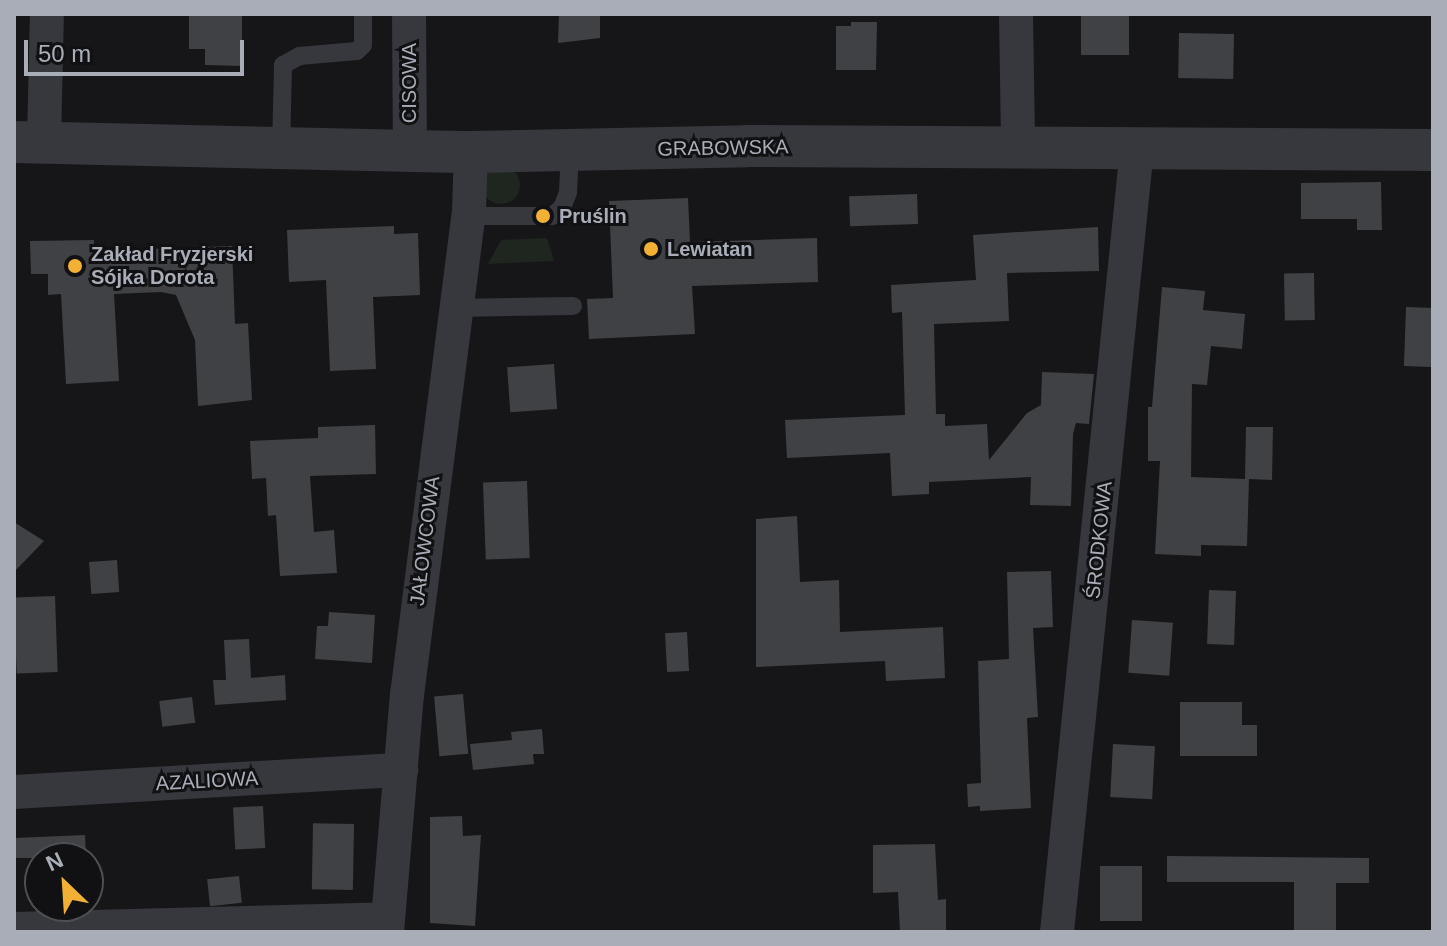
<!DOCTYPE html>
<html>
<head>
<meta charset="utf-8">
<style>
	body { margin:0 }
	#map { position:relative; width:1447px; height:946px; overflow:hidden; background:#161618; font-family:Helvetica,sans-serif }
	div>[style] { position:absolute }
	.green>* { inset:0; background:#1e261f }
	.round { border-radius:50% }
	.building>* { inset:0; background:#404145; transform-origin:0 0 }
	.service>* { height:18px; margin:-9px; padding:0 9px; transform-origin:9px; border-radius:9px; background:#37383d }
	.minor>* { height:34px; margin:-17px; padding:0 17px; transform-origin:17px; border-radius:17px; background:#37383d }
	.tertiary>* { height:42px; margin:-21px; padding:0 21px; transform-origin:21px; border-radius:21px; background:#37383d }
	.dots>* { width:22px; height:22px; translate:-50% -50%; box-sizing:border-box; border:4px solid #111113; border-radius:50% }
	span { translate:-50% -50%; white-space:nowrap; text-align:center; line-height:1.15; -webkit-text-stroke:6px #111113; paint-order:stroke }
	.street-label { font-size:20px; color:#a8adb8 }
	.poi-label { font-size:20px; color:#a8adb8; font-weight:700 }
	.left { translate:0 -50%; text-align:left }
	.frame { position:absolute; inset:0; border:16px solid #a8adb8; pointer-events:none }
	.north { position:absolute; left:24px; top:842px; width:80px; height:80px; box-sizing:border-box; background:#111113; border:2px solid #4d4f55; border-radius:50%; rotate:335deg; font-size:22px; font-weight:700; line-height:32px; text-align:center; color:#a8adb8 }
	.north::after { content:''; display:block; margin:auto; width:28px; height:36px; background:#f2b134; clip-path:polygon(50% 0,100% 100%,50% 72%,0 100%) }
	.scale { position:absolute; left:24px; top:40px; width:220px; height:36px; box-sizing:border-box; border:4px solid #a8adb8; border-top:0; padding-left:10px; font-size:24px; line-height:28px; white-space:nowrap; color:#a8adb8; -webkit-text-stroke:6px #111113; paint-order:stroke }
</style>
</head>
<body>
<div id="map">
	<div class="green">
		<i class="round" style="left:482px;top:166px;width:38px;height:38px"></i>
		<i style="clip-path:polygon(547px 238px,554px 261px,488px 264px,501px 240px)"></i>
	</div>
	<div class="building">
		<i style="clip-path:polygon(559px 14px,600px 14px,600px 38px,558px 43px)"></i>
		<i style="left:1081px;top:14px;width:48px;height:41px"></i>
		<i style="clip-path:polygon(189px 15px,242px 16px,242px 66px,205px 65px,205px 49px,189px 49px)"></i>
		<i style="clip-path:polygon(851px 22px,877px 22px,876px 70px,836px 70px,836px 26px,851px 26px)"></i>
		<i style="left:1179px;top:33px;width:55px;height:45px;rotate:1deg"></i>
		<i style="clip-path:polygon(1381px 182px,1382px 230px,1357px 230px,1357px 219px,1301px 219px,1301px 183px)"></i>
		<i style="left:917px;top:194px;width:30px;height:68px;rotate:88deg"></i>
		<i style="clip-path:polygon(688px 198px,690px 242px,817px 238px,818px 282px,692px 286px,695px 334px,589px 339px,587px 299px,613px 298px,609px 201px)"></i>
		<i style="clip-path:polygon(394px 226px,394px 234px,418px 233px,420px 295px,373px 297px,376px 369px,330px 371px,326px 280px,289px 282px,287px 230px)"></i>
		<i style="clip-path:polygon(1098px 227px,1099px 271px,1007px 273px,1009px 321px,934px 324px,936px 414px,945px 414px,945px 426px,987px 424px,989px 460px,1027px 413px,1041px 405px,1042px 372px,1094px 374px,1089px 424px,1076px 423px,1073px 434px,1071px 506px,1030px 505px,1031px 477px,929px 482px,929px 494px,892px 496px,890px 453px,787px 458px,785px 420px,905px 415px,902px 312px,892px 313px,891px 285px,976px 280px,973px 235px)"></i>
		<i style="clip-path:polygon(94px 240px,94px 251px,232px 246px,235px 324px,248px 323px,252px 400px,198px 406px,195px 340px,176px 295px,161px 292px,114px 294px,119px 381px,66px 384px,61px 294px,48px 295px,48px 274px,31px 274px,30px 241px)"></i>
		<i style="left:1314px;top:273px;width:47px;height:30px;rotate:89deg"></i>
		<i style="clip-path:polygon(1162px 287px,1205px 291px,1203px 310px,1245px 314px,1242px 349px,1211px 346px,1207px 385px,1192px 384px,1191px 477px,1245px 479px,1246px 427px,1273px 427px,1272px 480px,1249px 479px,1247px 546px,1201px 545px,1201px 556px,1155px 554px,1160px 461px,1148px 461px,1148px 407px,1152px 407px)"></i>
		<i style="left:1406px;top:307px;width:27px;height:59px;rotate:2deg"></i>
		<i style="left:554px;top:364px;width:45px;height:47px;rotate:86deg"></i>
		<i style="clip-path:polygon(375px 425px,376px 474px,310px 476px,314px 532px,334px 530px,337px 573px,280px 576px,276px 515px,268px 516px,266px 478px,252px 479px,250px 441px,318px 438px,318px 427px)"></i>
		<i style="left:527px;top:481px;width:77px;height:44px;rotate:88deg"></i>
		<i style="clip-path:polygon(797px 516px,800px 582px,839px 580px,840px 632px,943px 627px,945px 678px,886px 681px,885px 661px,756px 667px,756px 519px)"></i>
		<i style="clip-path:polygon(14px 522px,44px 541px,14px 572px)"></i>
		<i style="left:117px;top:560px;width:32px;height:28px;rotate:86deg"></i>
		<i style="clip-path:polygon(1051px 571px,1053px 627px,1033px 628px,1038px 717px,1027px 718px,1031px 808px,980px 811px,980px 806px,968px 807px,967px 784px,981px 783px,978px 661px,1009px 659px,1007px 572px)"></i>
		<i style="left:1209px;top:590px;width:27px;height:54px;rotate:2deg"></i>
		<i style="left:55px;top:596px;width:76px;height:41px;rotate:88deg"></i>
		<i style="clip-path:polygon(329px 612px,375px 615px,372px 663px,315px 659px,317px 626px,328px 626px)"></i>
		<i style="left:1132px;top:620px;width:41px;height:53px;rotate:4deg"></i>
		<i style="left:687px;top:632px;width:39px;height:22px;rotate:87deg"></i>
		<i style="clip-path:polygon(249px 639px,251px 678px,285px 675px,286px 700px,215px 705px,213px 680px,226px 680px,224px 640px)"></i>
		<i style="left:463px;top:694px;width:60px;height:29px;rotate:85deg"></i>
		<i style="left:192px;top:697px;width:26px;height:33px;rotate:83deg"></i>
		<i style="clip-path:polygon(1180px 702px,1242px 702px,1242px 725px,1257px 725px,1257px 756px,1180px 756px)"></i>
		<i style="clip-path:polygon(542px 729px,544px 754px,533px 754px,534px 764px,473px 770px,470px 744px,512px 740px,511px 732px)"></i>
		<i style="left:1113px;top:744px;width:42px;height:53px;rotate:3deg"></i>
		<i style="left:263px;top:806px;width:42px;height:30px;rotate:87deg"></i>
		<i style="clip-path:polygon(462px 816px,463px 836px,481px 835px,475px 926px,430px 923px,430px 817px)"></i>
		<i style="left:354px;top:824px;width:66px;height:41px;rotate:91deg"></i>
		<i style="clip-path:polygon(85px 835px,86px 858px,14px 858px,14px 838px)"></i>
		<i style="clip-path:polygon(935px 844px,938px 900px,946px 899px,946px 932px,900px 932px,898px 892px,873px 893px,873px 845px)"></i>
		<i style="clip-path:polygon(1167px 856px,1369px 858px,1369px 883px,1336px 883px,1336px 932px,1294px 932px,1294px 882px,1167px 882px)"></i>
		<i style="left:1100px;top:866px;width:42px;height:55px"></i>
		<i style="left:239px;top:876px;width:27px;height:32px;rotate:84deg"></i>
	</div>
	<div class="service">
		<i style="left:281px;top:149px;width:84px;rotate:-88.6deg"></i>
		<i style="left:283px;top:65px;width:18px;rotate:-29deg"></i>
		<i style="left:299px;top:56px;width:58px;rotate:-4.9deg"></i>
		<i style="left:357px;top:51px;width:8px;rotate:-45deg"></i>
		<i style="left:363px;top:45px;width:31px;rotate:-90deg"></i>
		<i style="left:469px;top:211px;width:16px;rotate:18deg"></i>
		<i style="left:484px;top:216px;width:68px"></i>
		<i style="left:552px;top:216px;width:13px;rotate:-39deg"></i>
		<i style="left:562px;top:208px;width:17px;rotate:-69deg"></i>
		<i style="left:568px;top:192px;width:41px;rotate:-87.2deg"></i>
		<i style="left:453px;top:308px;width:120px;rotate:-1deg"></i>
	</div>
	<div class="minor">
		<i style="left:409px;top:14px;width:137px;rotate:89.6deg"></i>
		<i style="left:1016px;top:14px;width:134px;rotate:89.1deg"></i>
		<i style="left:44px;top:142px;width:128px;rotate:-88.7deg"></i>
		<i style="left:14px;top:792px;width:388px;rotate:-3.3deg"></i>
		<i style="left:14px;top:929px;width:374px;rotate:-1.5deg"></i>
		<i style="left:387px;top:932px;width:238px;rotate:-85.2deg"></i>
		<i style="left:407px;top:695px;width:488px;rotate:-82.7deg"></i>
		<i style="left:469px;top:211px;width:59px;rotate:-88.1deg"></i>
		<i style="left:1057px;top:932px;width:788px;rotate:-84.17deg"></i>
	</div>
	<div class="tertiary">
		<i style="left:14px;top:142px;width:457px;rotate:1.3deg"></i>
		<i style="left:471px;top:152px;width:276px;rotate:-1.2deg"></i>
		<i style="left:747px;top:146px;width:686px;rotate:0.33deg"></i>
	</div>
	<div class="dots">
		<i style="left:543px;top:216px;background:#f2b134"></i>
		<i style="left:651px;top:249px;background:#f2b134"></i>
		<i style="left:75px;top:266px;background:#f2b134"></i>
	</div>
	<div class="street-label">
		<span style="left:409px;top:83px;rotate:-90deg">CISOWA</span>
		<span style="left:723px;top:148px;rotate:-1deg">GRABOWSKA</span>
		<span style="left:1099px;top:540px;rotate:-84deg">ŚRODKOWA</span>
		<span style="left:425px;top:541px;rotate:-83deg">JAŁOWCOWA</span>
		<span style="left:207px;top:781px;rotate:-3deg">AZALIOWA</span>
	</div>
	<div class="poi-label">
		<span class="left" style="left:559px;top:216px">Pruślin</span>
		<span class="left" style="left:667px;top:249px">Lewiatan</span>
		<span class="left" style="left:91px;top:266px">Zakład Fryzjerski<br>Sójka Dorota</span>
	</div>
	<div class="frame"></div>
	<div class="north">N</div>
	<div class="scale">50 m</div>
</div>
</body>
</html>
